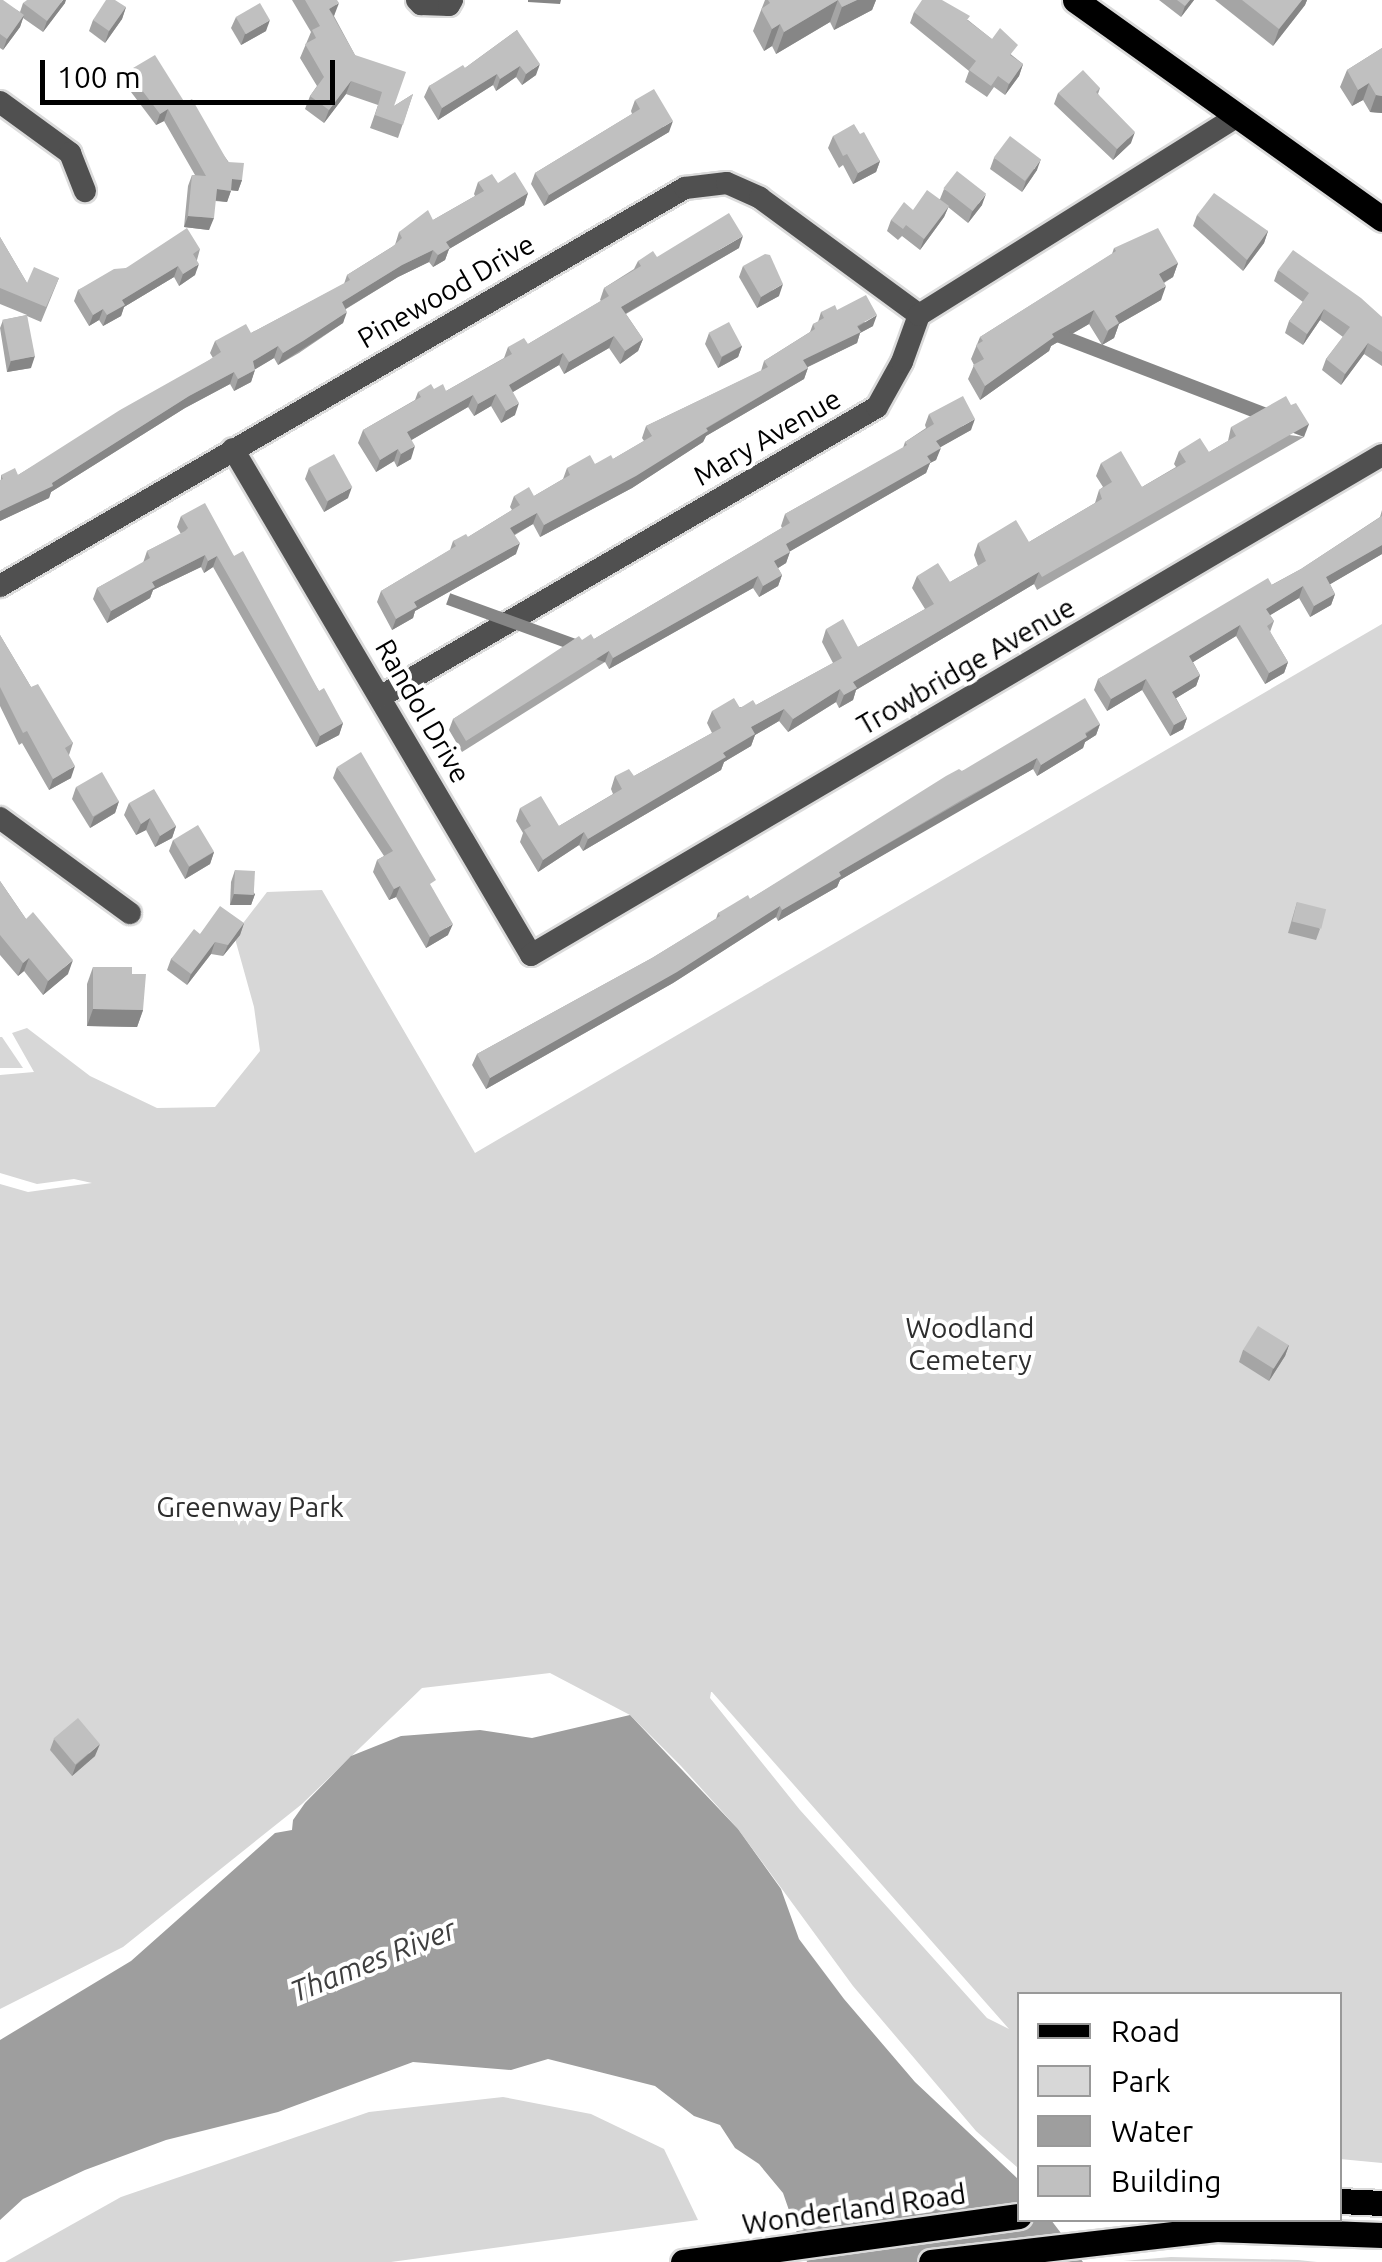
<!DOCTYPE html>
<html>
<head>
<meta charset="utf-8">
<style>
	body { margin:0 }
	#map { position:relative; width:1382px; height:2262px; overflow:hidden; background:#fff; font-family:Ubuntu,sans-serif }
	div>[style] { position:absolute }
	.green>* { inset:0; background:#d7d7d7 }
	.water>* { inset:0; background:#9e9e9e }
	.roads { filter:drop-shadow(2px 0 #dbdbdb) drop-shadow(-2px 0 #dbdbdb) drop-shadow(0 2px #dbdbdb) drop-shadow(0 -2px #dbdbdb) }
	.minor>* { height:22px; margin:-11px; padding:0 11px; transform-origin:11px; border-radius:11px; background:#505050 }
	.major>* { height:25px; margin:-12.5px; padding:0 12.5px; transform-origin:12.5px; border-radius:12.5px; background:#000 }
	.wall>* { inset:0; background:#a5a5a5 }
	.shaded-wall>* { inset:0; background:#868686; transform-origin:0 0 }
	.building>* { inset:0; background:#c0c0c0; transform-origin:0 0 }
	span { translate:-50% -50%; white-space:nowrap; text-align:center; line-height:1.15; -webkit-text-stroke:8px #fff; paint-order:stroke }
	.street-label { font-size:28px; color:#000 }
	.park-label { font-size:28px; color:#2e2e2e }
	.water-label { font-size:30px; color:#3f3f3f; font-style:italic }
	.legend { position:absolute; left:1017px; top:1992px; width:325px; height:230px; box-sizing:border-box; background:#fff; border:2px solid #999; margin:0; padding:12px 18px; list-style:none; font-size:30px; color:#000 }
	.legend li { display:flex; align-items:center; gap:20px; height:50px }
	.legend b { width:50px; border:2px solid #999 }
	.scale { position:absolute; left:40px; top:60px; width:295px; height:45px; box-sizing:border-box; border:5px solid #000; border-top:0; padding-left:12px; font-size:30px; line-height:35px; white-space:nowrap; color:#000; -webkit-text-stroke:8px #fff; paint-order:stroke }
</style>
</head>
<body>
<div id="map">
	<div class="green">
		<i style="clip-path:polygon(evenodd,1382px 624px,1382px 2163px,1340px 2159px,1340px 1994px,1019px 1994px,1019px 2169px,976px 2131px,853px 1986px,738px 1829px,681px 1766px,630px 1715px,550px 1673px,422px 1688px,302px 1804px,123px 1947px,0 2009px,0 1184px,28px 1192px,92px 1183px,74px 1179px,37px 1184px,0 1173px,0 1075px,34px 1072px,12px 1033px,27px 1028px,90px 1076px,157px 1108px,215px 1107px,260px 1051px,254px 1007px,234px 935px,267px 892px,322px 890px,475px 1153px,1382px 624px,711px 1692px,712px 1692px,1009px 2029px,987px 2018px,800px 1810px,710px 1698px,711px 1692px)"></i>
		<i style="clip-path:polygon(0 1037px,2px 1037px,23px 1068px,0 1068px)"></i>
		<i style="clip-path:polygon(503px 2097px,591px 2114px,664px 2149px,698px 2220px,391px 2262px,5px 2262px,121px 2197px,369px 2112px)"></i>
		<i style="clip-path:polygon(1171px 2257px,1298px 2260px,1317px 2262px,1123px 2261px)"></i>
	</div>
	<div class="water">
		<i style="clip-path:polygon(630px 1715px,738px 1829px,781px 1889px,799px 1939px,844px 1999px,915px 2082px,1019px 2180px,1019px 2220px,1051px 2220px,1083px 2262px,807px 2262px,783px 2193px,759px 2164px,735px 2148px,720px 2125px,694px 2116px,655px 2086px,548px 2059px,511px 2070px,413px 2062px,278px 2112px,166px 2140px,85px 2170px,23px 2199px,0 2220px,0 2040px,131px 1961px,275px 1833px,292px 1830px,293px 1820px,305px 1803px,351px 1756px,401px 1736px,480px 1730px,532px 1738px)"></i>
	</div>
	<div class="roads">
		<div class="minor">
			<i style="left:417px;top:0;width:6px;rotate:45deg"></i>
			<i style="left:421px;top:4px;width:28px;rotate:2deg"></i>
			<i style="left:449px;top:5px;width:6px;rotate:-59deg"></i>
			<i style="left:0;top:102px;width:87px;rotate:36.1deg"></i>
			<i style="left:70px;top:153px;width:41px;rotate:68.5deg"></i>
			<i style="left:233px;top:449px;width:587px;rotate:59.5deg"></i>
			<i style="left:531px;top:955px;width:987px;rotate:-30.44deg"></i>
			<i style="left:0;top:586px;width:792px;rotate:-30.16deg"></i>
			<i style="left:685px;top:188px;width:42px;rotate:-6.8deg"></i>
			<i style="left:727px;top:183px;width:36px;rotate:24deg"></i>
			<i style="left:760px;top:198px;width:197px;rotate:36.3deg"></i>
			<i style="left:380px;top:697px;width:575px;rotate:-30.26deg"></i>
			<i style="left:877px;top:407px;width:51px;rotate:-60.9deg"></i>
			<i style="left:902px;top:362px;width:50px;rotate:-70.1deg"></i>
			<i style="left:919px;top:315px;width:374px;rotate:-32deg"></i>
			<i style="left:0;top:818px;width:161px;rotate:36.2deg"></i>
		</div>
		<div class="major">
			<i style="left:1075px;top:0;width:377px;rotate:35.5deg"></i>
			<i style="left:1340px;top:2201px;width:42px;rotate:2.7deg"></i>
			<i style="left:683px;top:2262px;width:339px;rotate:-7.8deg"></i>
			<i style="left:931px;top:2262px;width:287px;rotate:-6.6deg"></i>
			<i style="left:1216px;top:2229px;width:166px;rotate:2.1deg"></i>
		</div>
	</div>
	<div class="wall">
		<i style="clip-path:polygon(0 0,20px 12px,23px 3px,65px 3px,43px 32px,23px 18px,20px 27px,3px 50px,0 48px)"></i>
		<i style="clip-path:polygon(292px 0,337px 0,334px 16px,355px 55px,394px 106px,413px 94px,398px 138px,370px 128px,378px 105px,346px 94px,324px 123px,305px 109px,310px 96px,317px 86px,300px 58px,311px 32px)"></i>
		<i style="clip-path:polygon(765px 0,876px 0,872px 10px,834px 30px,830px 22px,776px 54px,772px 46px,764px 51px,753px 31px)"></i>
		<i style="clip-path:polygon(1159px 0,1194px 0,1181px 17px)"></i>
		<i style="clip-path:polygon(1215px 0,1307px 0,1305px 5px,1273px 46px)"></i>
		<i style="clip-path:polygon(126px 7px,122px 19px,105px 43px,89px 31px,93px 20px)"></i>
		<i style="clip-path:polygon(914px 12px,968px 20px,1023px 64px,1019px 76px,1005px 95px,994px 87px,987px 97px,965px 82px,969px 71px,910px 23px)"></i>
		<i style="clip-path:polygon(236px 17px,266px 31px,241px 45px,231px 28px)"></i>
		<i style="clip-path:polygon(517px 30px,536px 75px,522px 85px,516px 77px,496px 91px,493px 85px,438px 120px,424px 97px,429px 86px,465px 68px)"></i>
		<i style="clip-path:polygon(1382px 48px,1382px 113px,1370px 112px,1363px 100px,1352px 106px,1340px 87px,1347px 70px)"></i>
		<i style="clip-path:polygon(133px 68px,185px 103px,242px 180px,238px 191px,231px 190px,227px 202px,215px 201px,209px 230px,184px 227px,188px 186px,192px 175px,195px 175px,164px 121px,156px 125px,131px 92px,134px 86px,129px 79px)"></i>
		<i style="clip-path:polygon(1100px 88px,1098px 94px,1131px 143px,1113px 160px,1054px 104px,1058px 93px)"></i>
		<i style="clip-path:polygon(635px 100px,669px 132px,544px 206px,531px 184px,535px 173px,632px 114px,631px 111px)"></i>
		<i style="clip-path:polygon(860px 134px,880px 161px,876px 172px,853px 184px,843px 165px,839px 168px,828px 148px,833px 136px)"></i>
		<i style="clip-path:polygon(994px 158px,1037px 170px,1022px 192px,990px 169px)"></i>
		<i style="clip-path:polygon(478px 182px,498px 183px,528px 193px,524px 205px,449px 249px,445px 260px,433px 267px,429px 262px,398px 277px,346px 309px,343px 323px,299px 353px,278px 365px,274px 358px,255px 369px,251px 382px,234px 391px,230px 384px,185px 408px,51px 492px,49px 498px,0 521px,1px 475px,18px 475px,213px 358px,210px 353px,215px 341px,251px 333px,344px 284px,347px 275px,395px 245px,399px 232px,433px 220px,475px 196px,474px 194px)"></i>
		<i style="clip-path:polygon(944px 189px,982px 205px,968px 223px,948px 207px,944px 217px,920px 250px,902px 236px,898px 240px,887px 231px,891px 220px,940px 199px)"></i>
		<i style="clip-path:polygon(1197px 215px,1268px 231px,1264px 243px,1243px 271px,1193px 226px)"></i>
		<i style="clip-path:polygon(0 237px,27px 283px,59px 278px,41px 322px,27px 316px,31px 368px,7px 372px,0 328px,3px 320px,27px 315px,0 304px)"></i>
		<i style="clip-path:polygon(739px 248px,626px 314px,643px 339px,638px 351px,620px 364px,609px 348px,564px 374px,559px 365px,513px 392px,515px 415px,501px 423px,491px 406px,474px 416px,468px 407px,411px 440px,411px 459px,397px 467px,394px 461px,376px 472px,358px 443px,363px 430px,415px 400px,418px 392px,434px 389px,446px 391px,504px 358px,508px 347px,528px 344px,601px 301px,600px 300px,604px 288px,634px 269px,638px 261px,657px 257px)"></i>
		<i style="clip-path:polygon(1114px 248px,1178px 263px,1173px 277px,1164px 283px,1161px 300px,1119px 324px,1114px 338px,1102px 345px,1089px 324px,1051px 346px,1049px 351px,980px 400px,968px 379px,974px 365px,971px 359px,980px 337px,1112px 254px)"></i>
		<i style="clip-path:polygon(200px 249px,197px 260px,195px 275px,179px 286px,174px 277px,124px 307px,121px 316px,103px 326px,99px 320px,89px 326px,74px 301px,78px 290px,126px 268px)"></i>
		<i style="clip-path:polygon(743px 266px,779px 296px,757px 308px,739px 277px)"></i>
		<i style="clip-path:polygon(1278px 270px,1382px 317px,1382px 366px,1364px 354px,1341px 385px,1322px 370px,1326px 359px,1343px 337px,1320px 320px,1303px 345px,1285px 333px,1289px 321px,1303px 302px,1274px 281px)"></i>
		<i style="clip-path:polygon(837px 310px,873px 326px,860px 333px,857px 343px,808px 367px,804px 379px,706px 436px,703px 442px,632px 488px,540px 537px,533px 524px,515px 535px,516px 554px,415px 611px,413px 618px,392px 630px,377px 602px,381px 591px,450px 550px,453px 541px,468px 537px,512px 510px,510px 507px,514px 496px,534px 496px,563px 479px,567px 468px,595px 464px,613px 459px,644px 441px,642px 438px,646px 426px,761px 371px,764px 361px,810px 332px,813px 324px,818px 322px,821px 312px)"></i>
		<i style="clip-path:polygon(709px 333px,742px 346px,738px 357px,718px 368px,705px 344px)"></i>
		<i style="clip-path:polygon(929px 414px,971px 430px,940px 447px,936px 460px,930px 463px,926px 473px,790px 551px,786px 563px,778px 568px,782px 575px,778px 586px,759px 597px,753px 588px,609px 669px,605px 662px,462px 752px,449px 730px,453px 719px,582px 640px,594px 639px,782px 528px,781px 526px,785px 514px,903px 448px,905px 442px,926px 428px,925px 425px)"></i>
		<i style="clip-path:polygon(1231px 427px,1304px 437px,1037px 590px,1034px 584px,856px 690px,853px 700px,839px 708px,836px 702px,788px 732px,779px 721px,755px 735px,751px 746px,724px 762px,721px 770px,583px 851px,579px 845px,538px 872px,520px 842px,523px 833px,516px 821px,520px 808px,559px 826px,613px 794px,611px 789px,615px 776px,634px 776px,712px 733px,707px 723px,712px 711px,756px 705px,833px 663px,822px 642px,826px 629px,858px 647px,925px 609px,912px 588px,917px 576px,950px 582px,978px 566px,974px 555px,978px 543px,1029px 542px,1095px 503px,1099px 490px,1103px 487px,1096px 476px,1101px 463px,1142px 487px,1176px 467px,1174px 464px,1179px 451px,1209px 452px,1228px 441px)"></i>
		<i style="clip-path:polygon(309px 468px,348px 498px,324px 512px,305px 479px)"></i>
		<i style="clip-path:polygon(1382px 510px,1382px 554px,1330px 584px,1335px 594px,1331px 605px,1310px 617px,1299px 598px,1270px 615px,1274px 621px,1270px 632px,1288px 662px,1284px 673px,1265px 684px,1236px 636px,1193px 662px,1200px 675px,1196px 686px,1176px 698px,1187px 718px,1183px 729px,1170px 736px,1142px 690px,1107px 711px,1094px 690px,1098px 679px,1301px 569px,1380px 517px)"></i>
		<i style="clip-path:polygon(181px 516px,234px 556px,319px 691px,343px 723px,339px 735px,316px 747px,213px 567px,204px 573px,201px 567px,153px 590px,150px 598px,107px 623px,93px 599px,97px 588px,143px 563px,147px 551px,181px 534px,177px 527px)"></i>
		<i style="clip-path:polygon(0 635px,31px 687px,73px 743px,69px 755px,71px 778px,49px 790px,22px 743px,19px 745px,0 706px)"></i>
		<i style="clip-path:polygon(1100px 724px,1096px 735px,1085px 742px,1083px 748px,1037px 776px,1033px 769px,956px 812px,840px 880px,837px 887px,778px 921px,776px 917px,673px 983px,486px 1089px,472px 1065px,477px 1054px,652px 958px,716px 919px,718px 913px,750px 899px,962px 771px)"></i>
		<i style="clip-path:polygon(337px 767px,433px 890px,448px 935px,426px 948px,396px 897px,389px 900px,373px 872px,377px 860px,384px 856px,333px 778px)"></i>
		<i style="clip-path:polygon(76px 787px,119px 801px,115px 813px,90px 828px,72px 799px)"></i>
		<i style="clip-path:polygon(129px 803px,176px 826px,172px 838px,155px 847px,146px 830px,136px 835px,124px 815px)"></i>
		<i style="clip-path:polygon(173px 840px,214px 852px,210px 864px,185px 879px,169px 851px)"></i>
		<i style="clip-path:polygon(235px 870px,255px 894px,251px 905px,230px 905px,231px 882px)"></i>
		<i style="clip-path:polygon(0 881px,26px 919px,68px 974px,43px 995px,24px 971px,18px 976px,0 955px)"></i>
		<i style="clip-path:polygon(1297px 902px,1320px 929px,1316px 940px,1288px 933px)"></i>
		<i style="clip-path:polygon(244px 923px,240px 935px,223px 956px,211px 954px,187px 985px,167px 970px,171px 959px,200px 934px)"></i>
		<i style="clip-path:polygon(93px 967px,143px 1010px,137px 1027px,87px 1026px,87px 984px)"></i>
		<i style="clip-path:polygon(1289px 1345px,1285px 1356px,1269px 1381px,1239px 1362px,1243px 1350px)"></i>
		<i style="clip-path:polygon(54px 1739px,95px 1756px,72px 1776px,50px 1750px)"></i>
	</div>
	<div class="shaded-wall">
		<i style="clip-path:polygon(63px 0,66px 0,65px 3px,43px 32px,47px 21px)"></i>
		<i style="clip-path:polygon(528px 0,561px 0,560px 4px,528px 2px)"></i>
		<i style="clip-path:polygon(838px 0,830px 22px,776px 54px,784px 32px)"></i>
		<i style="clip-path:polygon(857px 0,876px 0,872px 10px,834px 30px,842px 7px)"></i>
		<i style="clip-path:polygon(1190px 0,1194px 0,1181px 17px,1185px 6px)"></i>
		<i style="clip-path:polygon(1302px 0,1307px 0,1305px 5px,1273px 46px,1279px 29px)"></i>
		<i style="clip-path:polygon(339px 3px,334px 16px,329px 9px)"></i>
		<i style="clip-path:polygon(126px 7px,122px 19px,105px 43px,109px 31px)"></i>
		<i style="clip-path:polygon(24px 15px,20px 27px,3px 50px,7px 39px)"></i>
		<i style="clip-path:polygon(270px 20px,266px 31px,241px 45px,245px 34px)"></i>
		<i style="clip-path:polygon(780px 24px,772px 46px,764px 51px,772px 29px)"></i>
		<i style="clip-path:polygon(540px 64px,536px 75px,522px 85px,526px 74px)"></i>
		<i style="clip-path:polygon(1023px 64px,1019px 76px,1005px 95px,1009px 84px)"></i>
		<i style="clip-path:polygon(520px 66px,516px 77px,496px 91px,500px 79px)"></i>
		<i style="clip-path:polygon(497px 74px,493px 85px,438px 120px,442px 108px)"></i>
		<i style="clip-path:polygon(351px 81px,346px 94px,324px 123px,329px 110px)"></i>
		<i style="clip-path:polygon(1369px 83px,1363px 100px,1352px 106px,1358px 90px)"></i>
		<i style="clip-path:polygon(1376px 95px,1382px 96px,1382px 113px,1370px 112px)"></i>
		<i style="clip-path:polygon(168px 109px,164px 121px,156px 125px,160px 114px)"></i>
		<i style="clip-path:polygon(673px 121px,669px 132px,544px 206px,549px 195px)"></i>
		<i style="clip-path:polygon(1135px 132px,1131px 143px,1113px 160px,1117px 149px)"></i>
		<i style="clip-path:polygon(1041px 159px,1037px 170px,1022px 192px,1026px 181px)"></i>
		<i style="clip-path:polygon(880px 161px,876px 172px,853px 184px,858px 173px)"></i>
		<i style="clip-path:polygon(232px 179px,242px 180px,238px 191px,228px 190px)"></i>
		<i style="clip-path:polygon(217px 189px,231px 191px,227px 202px,212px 200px)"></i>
		<i style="clip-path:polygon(528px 193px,524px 205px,449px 249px,445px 260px,433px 267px,438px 255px,446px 242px)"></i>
		<i style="clip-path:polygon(986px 194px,982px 205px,968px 223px,972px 212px)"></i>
		<i style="clip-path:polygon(949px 206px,944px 217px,920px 250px,924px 239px)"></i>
		<i style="clip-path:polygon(188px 216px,214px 218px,209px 230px,184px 227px)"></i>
		<i style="clip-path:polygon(1268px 231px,1264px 243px,1243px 271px,1247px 260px)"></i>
		<i style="clip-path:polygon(743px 236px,739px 248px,616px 319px,621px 307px)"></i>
		<i style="clip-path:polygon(433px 250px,429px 262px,398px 277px,337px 314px,342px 302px,402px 265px)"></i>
		<i style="clip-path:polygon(1178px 263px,1173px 277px,1154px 288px,1159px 274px)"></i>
		<i style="clip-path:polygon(199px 264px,195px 275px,179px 286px,183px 274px)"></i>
		<i style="clip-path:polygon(178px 266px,174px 277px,124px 307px,121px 316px,103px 326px,107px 315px,122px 300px)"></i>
		<i style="clip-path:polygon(783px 284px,779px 296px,757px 308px,761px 297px)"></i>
		<i style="clip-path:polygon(1166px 286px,1161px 300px,1119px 324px,1114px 338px,1102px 345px,1115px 316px)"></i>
		<i style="clip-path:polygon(103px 309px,99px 320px,89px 326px,93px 315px)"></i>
		<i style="clip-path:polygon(1324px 309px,1320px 320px,1303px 345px,1307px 334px)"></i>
		<i style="clip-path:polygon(1094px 310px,1089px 324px,1051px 346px,1049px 351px,980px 400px,985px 386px,1052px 334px)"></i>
		<i style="clip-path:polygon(347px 312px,343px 323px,278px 365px,283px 353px)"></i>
		<i style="clip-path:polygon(877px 315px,873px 326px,860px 333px,857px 343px,799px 371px,803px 360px)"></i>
		<i style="clip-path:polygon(614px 336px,609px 348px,564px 374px,569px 362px)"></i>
		<i style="clip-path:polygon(643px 339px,638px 351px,620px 364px,625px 351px)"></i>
		<i style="clip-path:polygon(1368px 343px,1364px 354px,1341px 385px,1345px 374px)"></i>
		<i style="clip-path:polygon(278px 346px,274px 358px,249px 373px,253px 361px)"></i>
		<i style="clip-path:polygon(742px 346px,738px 357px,718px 368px,722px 357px)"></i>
		<i style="clip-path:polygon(563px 353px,559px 365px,504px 397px,509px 385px)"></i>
		<i style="clip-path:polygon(35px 356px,31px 368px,7px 372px,11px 361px)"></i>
		<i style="clip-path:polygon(808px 368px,804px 379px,706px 436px,703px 442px,632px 488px,540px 537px,544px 525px)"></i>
		<i style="clip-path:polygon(255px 370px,251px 382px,234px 391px,238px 379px)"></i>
		<i style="clip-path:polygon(234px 372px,230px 384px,185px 408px,51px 492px,49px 498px,0 521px,0 511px,52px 483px,189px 396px)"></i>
		<i style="clip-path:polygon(496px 394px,491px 406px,474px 416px,478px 404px)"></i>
		<i style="clip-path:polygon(473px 395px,468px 407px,403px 445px,407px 432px)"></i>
		<i style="clip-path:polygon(519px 403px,515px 415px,501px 423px,506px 411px)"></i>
		<i style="clip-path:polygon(975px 419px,971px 430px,932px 452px,936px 441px)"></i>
		<i style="left:1309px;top:424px;width:14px;height:308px;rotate:111deg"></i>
		<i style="clip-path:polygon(415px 446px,411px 459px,397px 467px,401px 454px)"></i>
		<i style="clip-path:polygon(941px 448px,936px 460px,930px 463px,926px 473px,782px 556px,786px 544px)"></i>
		<i style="clip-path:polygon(398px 449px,394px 461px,376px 472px,380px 460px)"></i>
		<i style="clip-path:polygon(352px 487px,348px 498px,324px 512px,328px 501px)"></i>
		<i style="clip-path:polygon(537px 513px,533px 524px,506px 539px,510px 528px)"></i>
		<i style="clip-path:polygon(520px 543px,516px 554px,415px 611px,413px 618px,392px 630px,396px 619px,414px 602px)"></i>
		<i style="clip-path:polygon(1382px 545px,1382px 554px,1322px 589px,1326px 577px)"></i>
		<i style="clip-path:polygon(790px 552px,786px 563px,770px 573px,774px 561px)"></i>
		<i style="clip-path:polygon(205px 555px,201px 567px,153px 590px,150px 598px,107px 623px,111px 611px,152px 582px)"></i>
		<i style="clip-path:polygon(217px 556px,213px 567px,204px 573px,208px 561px)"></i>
		<i style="clip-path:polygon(1039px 572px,1034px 584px,856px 690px,853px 700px,839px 708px,844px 695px,853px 682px)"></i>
		<i style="clip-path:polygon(782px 575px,778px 586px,759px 597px,763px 586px)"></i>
		<i style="clip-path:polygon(758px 576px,753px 588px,609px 669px,613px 658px)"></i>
		<i style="clip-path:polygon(1303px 586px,1299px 598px,1262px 620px,1266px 609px)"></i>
		<i style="clip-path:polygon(1335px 594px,1331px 605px,1310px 617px,1314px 606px)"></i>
		<i style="clip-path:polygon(1240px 625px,1236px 636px,1185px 667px,1189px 656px)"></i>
		<i style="left:609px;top:651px;width:12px;height:169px;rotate:110deg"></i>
		<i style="clip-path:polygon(1288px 662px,1284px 673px,1265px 684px,1269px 673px)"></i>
		<i style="clip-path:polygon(1200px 675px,1196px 686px,1168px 703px,1172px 692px)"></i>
		<i style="clip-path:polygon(1146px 679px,1142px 690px,1107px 711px,1111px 699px)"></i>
		<i style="clip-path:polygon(840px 689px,836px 702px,788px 732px,793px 719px)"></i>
		<i style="clip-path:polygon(784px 709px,779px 721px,755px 735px,751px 746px,724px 762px,721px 770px,583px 851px,588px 839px,723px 753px,751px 727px)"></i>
		<i style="clip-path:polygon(1187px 718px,1183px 729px,1170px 736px,1174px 725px)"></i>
		<i style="clip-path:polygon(343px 723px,339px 735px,316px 747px,320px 736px)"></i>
		<i style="clip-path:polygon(1100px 724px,1096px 735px,1085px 742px,1083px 748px,1037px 776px,1041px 765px)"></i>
		<i style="clip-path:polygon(1037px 758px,1033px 769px,840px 880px,837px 887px,778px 921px,782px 910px,839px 872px)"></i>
		<i style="clip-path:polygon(75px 766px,71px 778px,49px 790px,53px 779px)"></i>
		<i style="clip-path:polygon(119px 801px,115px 813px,90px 828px,94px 817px)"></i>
		<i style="clip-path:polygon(150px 818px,146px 830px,136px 835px,141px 824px)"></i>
		<i style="clip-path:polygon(176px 826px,172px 838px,155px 847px,160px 836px)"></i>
		<i style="clip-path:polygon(584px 832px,579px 845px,538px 872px,543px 860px)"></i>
		<i style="clip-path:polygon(214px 852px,210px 864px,185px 879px,189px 867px)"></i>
		<i style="clip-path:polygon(400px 886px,396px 897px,389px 900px,394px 889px)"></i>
		<i style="clip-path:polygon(234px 894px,255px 894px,251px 905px,230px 905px)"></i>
		<i style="clip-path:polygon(780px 906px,776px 917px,673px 983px,486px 1089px,490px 1078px)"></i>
		<i style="clip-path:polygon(244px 923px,240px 935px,223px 956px,228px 945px)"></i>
		<i style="clip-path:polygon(453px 924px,448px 935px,426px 948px,430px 937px)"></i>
		<i style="clip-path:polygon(215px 942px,211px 954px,187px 985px,191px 974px)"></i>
		<i style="clip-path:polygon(29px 958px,24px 971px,18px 976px,23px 963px)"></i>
		<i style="clip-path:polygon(73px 960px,68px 974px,43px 995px,48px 981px)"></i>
		<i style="clip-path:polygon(93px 1009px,143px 1010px,137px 1027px,87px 1026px)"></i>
		<i style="clip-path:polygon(1289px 1345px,1285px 1356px,1269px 1381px,1273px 1369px)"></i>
		<i style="clip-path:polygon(100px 1744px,95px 1756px,72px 1776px,76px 1765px)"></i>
	</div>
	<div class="building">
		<i style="clip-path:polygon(0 0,3px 0,24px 15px,7px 39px,0 34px)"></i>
		<i style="clip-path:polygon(27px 0,63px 0,47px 21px,23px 3px)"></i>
		<i style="clip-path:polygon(106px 0,115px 0,126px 7px,109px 31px,93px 20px)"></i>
		<i style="clip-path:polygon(305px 0,337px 0,339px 3px,329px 9px,355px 55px,406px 72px,394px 106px,413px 94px,403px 125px,375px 115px,382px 92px,351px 81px,329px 110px,310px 96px,324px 77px,305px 44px,316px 38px,312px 30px,320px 26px)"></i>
		<i style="clip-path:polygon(768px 0,857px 0,842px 7px,838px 0,784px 32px,780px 24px,772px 29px,761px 9px,770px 3px)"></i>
		<i style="clip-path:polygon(922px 0,942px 0,970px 16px,967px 20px,992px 39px,1000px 28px,1018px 45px,1010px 55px,1023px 64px,1009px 84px,998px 76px,991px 86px,969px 70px,976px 61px,914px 12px)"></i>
		<i style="clip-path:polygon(1177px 0,1190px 0,1185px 6px)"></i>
		<i style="clip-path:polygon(1242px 0,1302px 0,1279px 29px)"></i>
		<i style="left:260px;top:3px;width:20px;height:28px;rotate:60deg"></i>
		<i style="clip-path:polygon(517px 30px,540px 64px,526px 74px,520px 66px,500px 79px,497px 74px,442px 108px,429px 86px,463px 65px,465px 68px)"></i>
		<i style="clip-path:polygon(1382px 48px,1382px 96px,1376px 95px,1369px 83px,1358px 90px,1347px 70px)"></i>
		<i style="clip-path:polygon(155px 55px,185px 103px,192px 99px,228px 162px,244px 163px,242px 180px,232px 179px,231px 191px,217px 189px,214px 218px,188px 216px,192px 175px,206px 176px,168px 109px,160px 114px,135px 81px,140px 79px,133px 68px)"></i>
		<i style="clip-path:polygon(1083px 70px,1100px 88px,1096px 92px,1135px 132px,1117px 149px,1058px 93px)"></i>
		<i style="clip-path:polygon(654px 89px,673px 121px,549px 195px,535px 173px,640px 109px,635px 100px)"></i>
		<i style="clip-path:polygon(854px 124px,860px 134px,864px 132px,880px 161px,858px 173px,847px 154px,843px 156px,833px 136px)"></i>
		<i style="left:1010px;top:136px;width:39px;height:27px;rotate:37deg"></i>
		<i style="left:957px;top:171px;width:37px;height:22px;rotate:38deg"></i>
		<i style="clip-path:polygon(515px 172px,528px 193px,446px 242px,450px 248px,438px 255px,433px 250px,402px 265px,342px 302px,347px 312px,303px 341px,283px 353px,278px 346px,253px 361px,255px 370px,238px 379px,234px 372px,189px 396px,52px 483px,53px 486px,0 511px,0 480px,3px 479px,1px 475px,15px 468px,18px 475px,120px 410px,209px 360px,221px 352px,215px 341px,246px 324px,251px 333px,350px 280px,347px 275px,392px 247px,402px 238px,399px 232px,428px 210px,433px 220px,484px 191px,478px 182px,492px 174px,498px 183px)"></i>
		<i style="clip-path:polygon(927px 190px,949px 206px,924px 239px,906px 225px,903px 229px,891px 220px,904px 202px,913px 210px)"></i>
		<i style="clip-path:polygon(1214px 193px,1268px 231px,1247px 260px,1197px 215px)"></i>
		<i style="clip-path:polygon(729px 213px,743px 236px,621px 307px,643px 339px,625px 351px,614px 336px,569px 362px,563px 353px,509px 385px,519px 403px,506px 411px,496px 394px,478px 404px,473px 395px,407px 432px,415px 446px,401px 454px,398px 449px,380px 460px,363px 430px,421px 397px,418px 392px,431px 384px,434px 389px,443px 384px,446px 391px,512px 354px,508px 347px,524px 338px,528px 344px,609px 296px,604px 288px,641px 266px,638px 261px,653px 251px,657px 257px)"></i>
		<i style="clip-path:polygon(187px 228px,200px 249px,193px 254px,199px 264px,183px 274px,178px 266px,122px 300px,125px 305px,107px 315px,103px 309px,93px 315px,78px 290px,114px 269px,126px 268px)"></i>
		<i style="clip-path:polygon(1158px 228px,1178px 263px,1159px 274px,1166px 286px,1115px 316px,1119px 323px,1107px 331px,1094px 310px,1052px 334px,1054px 337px,985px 386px,973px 365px,984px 359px,976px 345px,983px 341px,980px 337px,1116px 251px,1114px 248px)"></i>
		<i style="clip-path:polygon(0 237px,27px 283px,34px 267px,59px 278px,46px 307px,0 288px)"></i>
		<i style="clip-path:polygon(1293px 250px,1361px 298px,1382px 317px,1382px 352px,1368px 343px,1345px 374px,1326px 359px,1350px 327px,1324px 309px,1307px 334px,1289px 321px,1309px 293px,1278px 270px)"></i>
		<i style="clip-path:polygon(765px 254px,770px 255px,783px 284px,761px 297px,743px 266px)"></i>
		<i style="clip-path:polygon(866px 295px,877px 315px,857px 326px,861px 332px,803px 360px,808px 368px,706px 428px,708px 431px,636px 476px,544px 525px,537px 513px,510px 528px,520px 543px,414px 602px,417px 607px,396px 619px,381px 591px,456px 546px,453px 541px,466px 534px,468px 537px,520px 505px,514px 496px,529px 487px,534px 496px,570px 475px,567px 468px,590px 455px,595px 464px,611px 455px,613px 459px,652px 436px,646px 426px,768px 367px,764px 361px,815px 329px,813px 324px,824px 318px,821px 312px,835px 305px,837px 310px)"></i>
		<i style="left:27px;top:315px;width:42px;height:25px;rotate:79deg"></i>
		<i style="left:729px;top:322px;width:27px;height:23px;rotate:62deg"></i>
		<i style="clip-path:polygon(963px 396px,975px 419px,936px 441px,941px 448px,927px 456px,931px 462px,786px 544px,790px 552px,774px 561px,782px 575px,763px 586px,758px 576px,613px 658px,609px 651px,466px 741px,453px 719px,579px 636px,582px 640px,591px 634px,594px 639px,790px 523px,785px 514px,907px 445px,905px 442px,934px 424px,929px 414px)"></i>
		<i style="clip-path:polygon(1286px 396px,1291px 405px,1296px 403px,1309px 424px,1042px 577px,1039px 572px,853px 682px,857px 688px,844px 695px,840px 689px,793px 719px,784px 709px,751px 727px,755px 734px,723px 753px,726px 757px,588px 839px,584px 832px,543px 860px,524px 830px,531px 826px,520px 808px,541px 796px,559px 826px,622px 789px,615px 776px,629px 769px,634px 776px,721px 728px,712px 711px,734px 698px,740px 708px,753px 700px,756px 705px,842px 658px,826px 629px,843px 619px,858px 647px,934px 604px,917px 576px,938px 563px,950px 582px,986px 561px,978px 543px,1016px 520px,1029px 542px,1102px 499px,1099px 490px,1112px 482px,1101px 463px,1121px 451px,1142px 487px,1186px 462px,1179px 451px,1200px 438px,1209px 452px,1236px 436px,1231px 427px)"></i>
		<i style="left:334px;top:454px;width:38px;height:29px;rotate:61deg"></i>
		<i style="clip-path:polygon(205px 503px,234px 556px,243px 551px,319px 691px,324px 688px,343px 723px,320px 736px,217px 556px,208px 561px,205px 555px,152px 582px,155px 587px,111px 611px,97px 588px,150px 558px,147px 551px,185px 531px,188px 528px,181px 516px)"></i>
		<i style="clip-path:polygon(1382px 516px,1382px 545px,1326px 577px,1335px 594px,1314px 606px,1303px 586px,1266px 609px,1274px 621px,1267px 626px,1288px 662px,1269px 673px,1240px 625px,1189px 656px,1200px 675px,1172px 692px,1187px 718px,1174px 725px,1146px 679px,1111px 699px,1098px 679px,1268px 578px,1272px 585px,1301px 569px)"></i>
		<i style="clip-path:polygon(0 635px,31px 687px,38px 684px,73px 743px,65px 748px,75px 766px,53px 779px,27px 731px,23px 733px,0 687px)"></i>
		<i style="clip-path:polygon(1085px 698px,1100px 724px,1085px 733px,1087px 737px,1041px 765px,1037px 758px,960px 801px,839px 872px,841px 876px,782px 910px,780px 906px,677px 972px,490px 1078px,477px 1054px,652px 958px,720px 916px,718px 913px,748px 895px,750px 899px,946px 776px,959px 769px,962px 771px)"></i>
		<i style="clip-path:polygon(361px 752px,436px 880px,430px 884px,453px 924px,430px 937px,400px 886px,394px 889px,377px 860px,393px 851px,337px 767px)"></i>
		<i style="left:102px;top:772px;width:34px;height:30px;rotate:60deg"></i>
		<i style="clip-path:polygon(154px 789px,176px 826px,160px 836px,150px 818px,141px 824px,129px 803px)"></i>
		<i style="left:198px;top:825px;width:31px;height:29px;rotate:59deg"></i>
		<i style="left:235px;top:870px;width:20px;height:24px;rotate:3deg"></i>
		<i style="clip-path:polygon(0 881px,26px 919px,33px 912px,73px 960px,48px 981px,29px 958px,23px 963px,0 935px)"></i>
		<i style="left:1297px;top:902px;width:30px;height:20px;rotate:14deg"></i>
		<i style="clip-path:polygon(220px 906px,244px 923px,228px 945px,215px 942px,191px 974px,171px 959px,194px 929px,200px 934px)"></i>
		<i style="clip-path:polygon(93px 967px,132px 967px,132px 974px,146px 974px,143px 1010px,93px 1009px)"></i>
		<i style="left:1258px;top:1326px;width:36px;height:28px;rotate:32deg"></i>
		<i style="left:78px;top:1718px;width:34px;height:32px;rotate:50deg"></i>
	</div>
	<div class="street-label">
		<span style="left:446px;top:291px;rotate:-30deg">Pinewood Drive</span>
		<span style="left:767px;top:437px;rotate:-30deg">Mary Avenue</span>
		<span style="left:966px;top:666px;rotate:-30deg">Trowbridge Avenue</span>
		<span style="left:423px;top:711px;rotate:60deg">Randol Drive</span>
		<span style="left:854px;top:2209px;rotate:-8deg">Wonderland Road</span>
	</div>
	<div class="park-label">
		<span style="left:970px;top:1344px">Woodland<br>Cemetery</span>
		<span style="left:250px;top:1507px">Greenway Park</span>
	</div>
	<div class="water-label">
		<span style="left:373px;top:1960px;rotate:-22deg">Thames River</span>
	</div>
	<ul class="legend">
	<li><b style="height:12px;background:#000"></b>Road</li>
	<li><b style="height:28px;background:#d7d7d7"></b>Park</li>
	<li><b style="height:28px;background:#9e9e9e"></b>Water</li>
	<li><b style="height:28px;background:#c0c0c0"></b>Building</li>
	</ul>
	<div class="scale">100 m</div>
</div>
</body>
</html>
